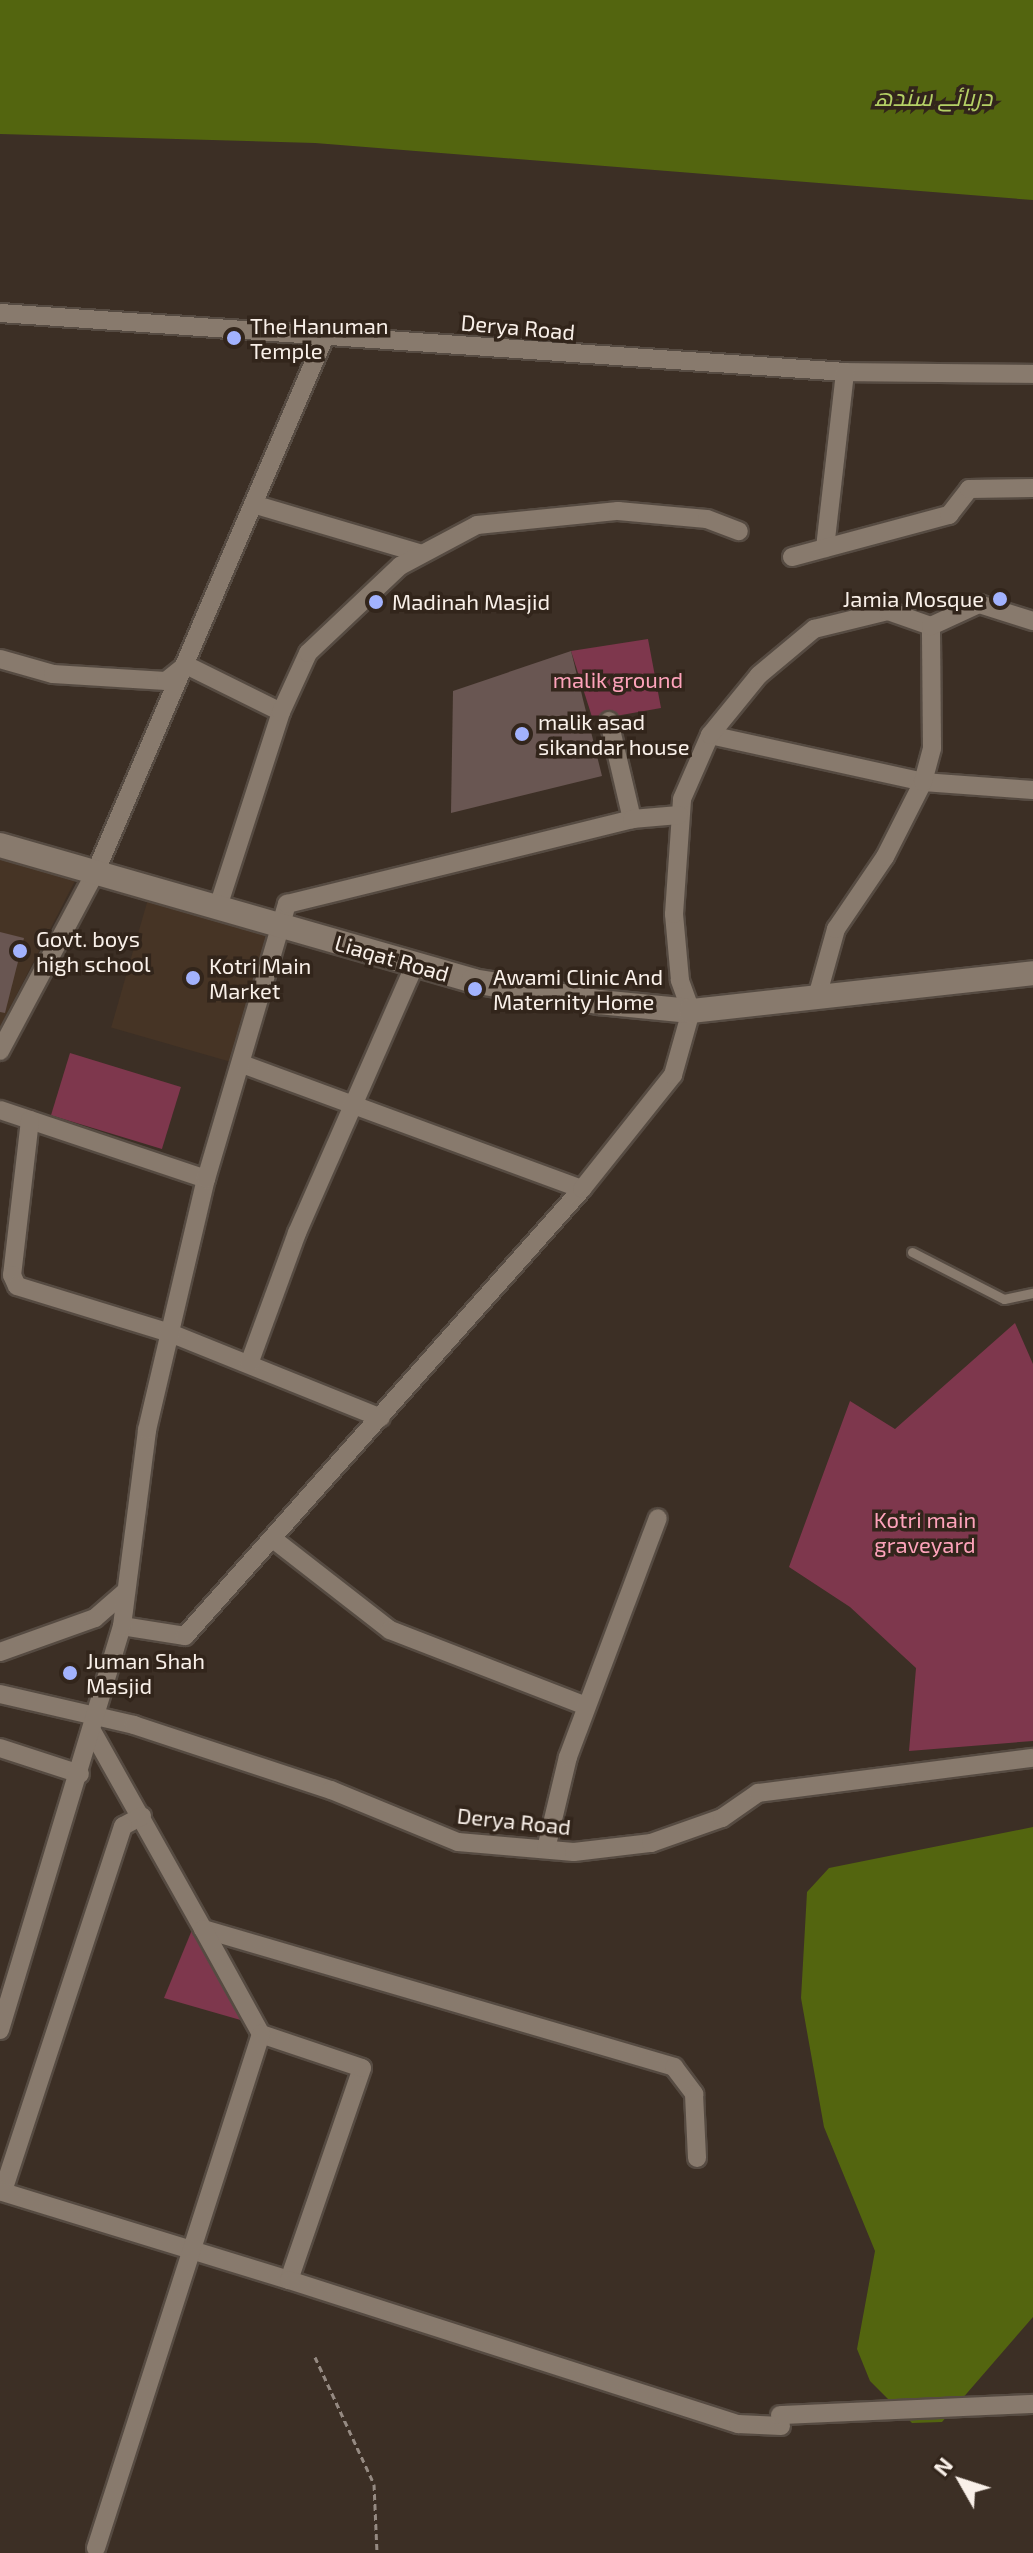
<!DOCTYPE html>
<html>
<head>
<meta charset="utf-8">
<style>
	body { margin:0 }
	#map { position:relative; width:1033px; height:2553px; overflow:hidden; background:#3c2f25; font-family:"Exo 2",Cairo,sans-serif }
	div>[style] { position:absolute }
	.built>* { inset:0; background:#463425; transform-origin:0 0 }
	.green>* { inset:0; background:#7e374d; transform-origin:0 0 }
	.water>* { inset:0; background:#53650f }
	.building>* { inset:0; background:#695652 }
	.path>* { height:3px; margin-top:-1.5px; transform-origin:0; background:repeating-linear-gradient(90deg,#958a82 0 6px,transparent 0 10px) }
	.roads { filter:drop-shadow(2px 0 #564b42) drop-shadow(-2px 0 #564b42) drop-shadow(0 2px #564b42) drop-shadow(0 -2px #564b42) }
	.service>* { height:9px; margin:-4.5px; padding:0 4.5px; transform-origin:4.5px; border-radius:4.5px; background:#887a6d }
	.minor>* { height:18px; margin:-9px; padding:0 9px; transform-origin:9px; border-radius:9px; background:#887a6d }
	.tertiary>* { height:24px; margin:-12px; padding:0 12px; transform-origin:12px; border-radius:12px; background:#887a6d }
	.dots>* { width:22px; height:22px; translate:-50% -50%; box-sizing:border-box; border:4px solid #32251b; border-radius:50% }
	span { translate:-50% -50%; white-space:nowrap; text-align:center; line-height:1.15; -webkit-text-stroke:7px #32251b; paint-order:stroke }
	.poi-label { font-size:22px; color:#f9f0e9 }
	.left { translate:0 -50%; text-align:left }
	.right { translate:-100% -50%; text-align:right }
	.street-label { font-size:22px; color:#f9f0e9 }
	.park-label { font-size:22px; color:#fea3bb }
	.water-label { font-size:24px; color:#b5d166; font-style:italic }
	.north { position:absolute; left:921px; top:2441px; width:80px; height:80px; -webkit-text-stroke:6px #32251b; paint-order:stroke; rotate:309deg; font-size:22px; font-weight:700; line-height:32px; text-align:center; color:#f9f0e9 }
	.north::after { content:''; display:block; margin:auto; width:28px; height:36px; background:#f9f0e9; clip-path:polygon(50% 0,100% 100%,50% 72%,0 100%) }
</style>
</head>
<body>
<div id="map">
	<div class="built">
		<i style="clip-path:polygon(0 853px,78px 875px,0 1027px)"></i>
		<i style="left:150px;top:892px;width:133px;height:141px;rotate:16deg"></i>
	</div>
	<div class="green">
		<i style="clip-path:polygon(648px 639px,661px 708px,593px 720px,571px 651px)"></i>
		<i style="left:70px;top:1053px;width:116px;height:65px;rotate:17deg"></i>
		<i style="clip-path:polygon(1015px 1323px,1033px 1364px,1033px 1741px,909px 1751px,916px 1668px,850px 1607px,789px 1567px,850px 1401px,895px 1429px)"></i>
		<i style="clip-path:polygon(192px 1930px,244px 2021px,164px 1998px)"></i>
	</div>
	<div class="water">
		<i style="clip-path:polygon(0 0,1033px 0,1033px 200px,315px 143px,0 134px)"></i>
		<i style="clip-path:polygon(1033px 1827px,1033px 2317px,942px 2422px,912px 2423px,870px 2381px,857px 2349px,875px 2251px,824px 2127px,801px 1998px,807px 1892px,829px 1868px)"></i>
	</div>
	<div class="building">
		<i style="clip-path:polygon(571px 651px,602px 776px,451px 813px,453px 691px)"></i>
		<i style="clip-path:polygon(0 932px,24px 938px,5px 1013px,0 1012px)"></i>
	</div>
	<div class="path">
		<i style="left:315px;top:2357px;width:140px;rotate:65.1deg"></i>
		<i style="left:374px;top:2484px;width:69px;rotate:87.5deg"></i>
	</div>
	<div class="roads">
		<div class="service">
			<i style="left:912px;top:1252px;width:103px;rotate:27.1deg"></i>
			<i style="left:1004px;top:1299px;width:30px;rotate:-12deg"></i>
		</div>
		<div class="minor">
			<i style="left:0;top:313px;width:847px;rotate:3.99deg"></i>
			<i style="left:845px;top:372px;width:188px;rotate:0.6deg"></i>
			<i style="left:256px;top:505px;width:170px;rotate:16.4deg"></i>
			<i style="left:825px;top:548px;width:177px;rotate:-83.5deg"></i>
			<i style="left:792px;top:557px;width:163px;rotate:-15deg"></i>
			<i style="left:949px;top:515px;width:33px;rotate:-52deg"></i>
			<i style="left:969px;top:489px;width:64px;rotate:-0.9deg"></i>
			<i style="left:0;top:659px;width:55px;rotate:15.8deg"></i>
			<i style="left:53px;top:674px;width:113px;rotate:3.5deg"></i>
			<i style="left:166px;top:681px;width:26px;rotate:-39deg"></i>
			<i style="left:186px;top:665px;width:106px;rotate:26.3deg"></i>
			<i style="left:281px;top:712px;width:205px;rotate:107.9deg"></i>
			<i style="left:281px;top:712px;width:65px;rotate:-65.4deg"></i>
			<i style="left:308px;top:653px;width:127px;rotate:-43.4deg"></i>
			<i style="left:400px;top:566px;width:87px;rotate:-28deg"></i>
			<i style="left:477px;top:525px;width:142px;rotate:-5.7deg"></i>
			<i style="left:618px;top:511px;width:89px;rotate:5.1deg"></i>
			<i style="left:707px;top:519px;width:34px;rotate:21deg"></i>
			<i style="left:609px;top:721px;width:101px;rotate:76.8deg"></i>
			<i style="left:710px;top:735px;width:218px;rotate:12.4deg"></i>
			<i style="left:923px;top:782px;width:110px;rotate:4.2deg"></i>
			<i style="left:817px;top:997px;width:71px;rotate:-74.4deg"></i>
			<i style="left:836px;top:929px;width:87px;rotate:-55.8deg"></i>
			<i style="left:885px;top:857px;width:84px;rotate:-63.1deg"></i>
			<i style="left:923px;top:782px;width:35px;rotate:-75deg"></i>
			<i style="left:932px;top:748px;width:122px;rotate:-90.5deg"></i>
			<i style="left:0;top:1051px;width:204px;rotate:-61.9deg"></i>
			<i style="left:96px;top:871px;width:584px;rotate:-66.81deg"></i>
			<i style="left:242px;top:1064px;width:362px;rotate:20.2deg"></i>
			<i style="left:0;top:1110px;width:217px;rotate:18.5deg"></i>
			<i style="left:30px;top:1120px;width:156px;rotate:96.6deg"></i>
			<i style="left:12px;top:1275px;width:12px;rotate:66deg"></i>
			<i style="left:17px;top:1286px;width:160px;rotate:17.1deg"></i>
			<i style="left:170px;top:1333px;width:227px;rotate:21.9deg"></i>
			<i style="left:249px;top:1364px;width:140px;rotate:-69.9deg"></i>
			<i style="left:297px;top:1233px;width:294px;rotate:-66.3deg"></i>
			<i style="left:273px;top:1539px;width:148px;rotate:37.9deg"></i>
			<i style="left:390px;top:1630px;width:210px;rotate:21.2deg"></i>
			<i style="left:122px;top:1626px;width:64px;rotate:9deg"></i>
			<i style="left:185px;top:1636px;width:598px;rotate:-48.39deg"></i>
			<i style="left:582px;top:1189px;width:146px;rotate:-51.4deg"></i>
			<i style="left:673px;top:1075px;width:66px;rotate:-74.3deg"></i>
			<i style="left:691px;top:1011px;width:33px;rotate:-110deg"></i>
			<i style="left:680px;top:980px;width:66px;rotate:-95.2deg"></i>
			<i style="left:674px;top:914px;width:115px;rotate:-86deg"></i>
			<i style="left:682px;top:799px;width:70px;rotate:-66.4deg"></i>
			<i style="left:710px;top:735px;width:77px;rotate:-50.8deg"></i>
			<i style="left:759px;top:675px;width:72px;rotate:-39.9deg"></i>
			<i style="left:814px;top:629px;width:76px;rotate:-13.7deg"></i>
			<i style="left:888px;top:611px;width:46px;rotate:19.2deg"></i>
			<i style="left:931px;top:626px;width:53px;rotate:-24.6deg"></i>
			<i style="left:979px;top:604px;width:57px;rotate:17.5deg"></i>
			<i style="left:0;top:1652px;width:101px;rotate:-19.7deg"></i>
			<i style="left:95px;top:1618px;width:38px;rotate:-41deg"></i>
			<i style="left:0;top:1694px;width:138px;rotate:13deg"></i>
			<i style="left:134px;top:1725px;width:207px;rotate:18.3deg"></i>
			<i style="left:331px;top:1790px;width:137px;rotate:22.3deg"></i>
			<i style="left:458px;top:1842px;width:116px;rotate:4.9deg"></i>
			<i style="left:574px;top:1852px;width:78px;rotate:-6.7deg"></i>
			<i style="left:651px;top:1843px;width:75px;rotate:-19.4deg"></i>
			<i style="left:722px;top:1818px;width:44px;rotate:-34.8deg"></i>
			<i style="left:758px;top:1793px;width:277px;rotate:-7.3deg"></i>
			<i style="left:92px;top:1731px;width:227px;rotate:60.7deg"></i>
			<i style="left:203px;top:1929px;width:491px;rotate:16.3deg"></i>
			<i style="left:674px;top:2067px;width:34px;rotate:53deg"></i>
			<i style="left:694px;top:2094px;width:64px;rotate:87.3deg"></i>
			<i style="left:0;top:1748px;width:84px;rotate:18deg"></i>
			<i style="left:142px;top:1816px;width:21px;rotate:152deg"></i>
			<i style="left:123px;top:1826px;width:385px;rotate:108.2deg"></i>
			<i style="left:3px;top:2192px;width:299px;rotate:17.1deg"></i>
			<i style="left:289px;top:2280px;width:224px;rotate:-71deg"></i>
			<i style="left:362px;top:2068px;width:107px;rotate:-161.4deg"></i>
			<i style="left:261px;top:2034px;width:120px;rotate:-118.9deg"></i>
			<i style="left:546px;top:1849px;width:95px;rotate:-76.6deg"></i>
			<i style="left:568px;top:1757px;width:255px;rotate:-69.4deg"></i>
			<i style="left:0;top:2030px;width:422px;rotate:-73.2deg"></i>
			<i style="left:122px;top:1626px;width:198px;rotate:-82.7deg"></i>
			<i style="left:147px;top:1430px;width:258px;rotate:-76.8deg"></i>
			<i style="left:206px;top:1179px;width:287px;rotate:-73.6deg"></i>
			<i style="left:287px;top:904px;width:355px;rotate:-13.8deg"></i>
			<i style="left:632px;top:819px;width:47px;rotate:-4.9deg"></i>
			<i style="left:289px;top:2280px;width:472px;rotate:17.8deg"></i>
			<i style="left:738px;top:2424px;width:43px;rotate:2.7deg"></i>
			<i style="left:780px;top:2415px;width:253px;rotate:-2.5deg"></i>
			<i style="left:96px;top:2548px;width:540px;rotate:-72.2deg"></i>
		</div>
		<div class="tertiary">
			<i style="left:0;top:845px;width:492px;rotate:16deg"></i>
			<i style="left:473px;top:981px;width:128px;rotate:9.5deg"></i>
			<i style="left:599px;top:1002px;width:92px;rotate:5.6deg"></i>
			<i style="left:691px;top:1011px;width:344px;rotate:-6.3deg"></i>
		</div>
	</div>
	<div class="dots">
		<i style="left:234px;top:338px;background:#a2b2fd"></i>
		<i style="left:1000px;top:599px;background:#a2b2fd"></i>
		<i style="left:376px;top:602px;background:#a2b2fd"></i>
		<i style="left:522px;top:734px;background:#a2b2fd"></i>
		<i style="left:20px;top:951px;background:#a2b2fd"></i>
		<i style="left:193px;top:978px;background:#a2b2fd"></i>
		<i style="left:475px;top:989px;background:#a2b2fd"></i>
		<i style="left:70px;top:1673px;background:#a2b2fd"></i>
	</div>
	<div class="poi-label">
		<span class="left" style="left:250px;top:338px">The Hanuman<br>Temple</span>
		<span class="right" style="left:984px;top:599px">Jamia Mosque</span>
		<span class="left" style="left:392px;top:602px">Madinah Masjid</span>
		<span class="left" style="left:538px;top:734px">malik asad<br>sikandar house</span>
		<span class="left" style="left:36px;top:951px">Govt. boys<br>high school</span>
		<span class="left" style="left:209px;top:978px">Kotri Main<br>Market</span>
		<span class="left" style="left:493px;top:989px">Awami Clinic And<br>Maternity Home</span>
		<span class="left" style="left:86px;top:1673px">Juman Shah<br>Masjid</span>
	</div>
	<div class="street-label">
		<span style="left:518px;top:327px;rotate:5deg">Derya Road</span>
		<span style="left:392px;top:958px;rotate:16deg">Liaqat Road</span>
		<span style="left:514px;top:1821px;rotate:6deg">Derya Road</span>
	</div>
	<div class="park-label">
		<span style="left:618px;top:680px">malik ground</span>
		<span style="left:925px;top:1532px">Kotri main<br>graveyard</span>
	</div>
	<div class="water-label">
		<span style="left:933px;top:97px">دریائے سندھ</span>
	</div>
	<div class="north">N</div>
</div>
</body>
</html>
